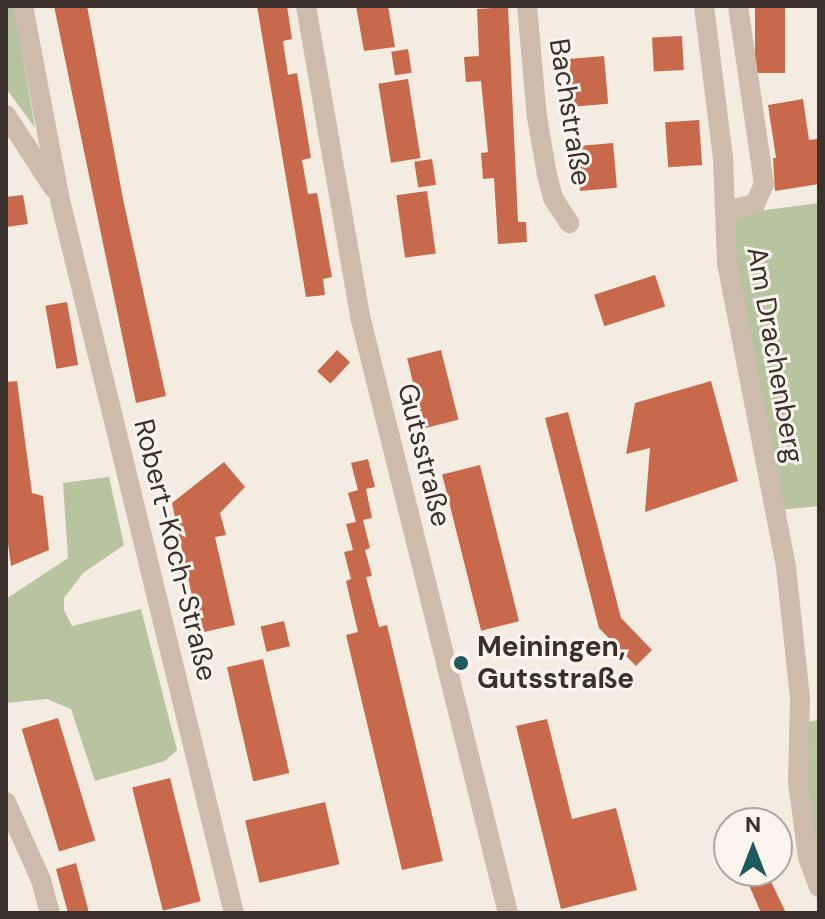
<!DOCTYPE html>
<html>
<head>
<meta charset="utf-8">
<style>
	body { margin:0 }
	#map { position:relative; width:825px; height:919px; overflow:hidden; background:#f4ebe1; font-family:"DM Sans",sans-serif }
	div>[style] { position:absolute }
	.green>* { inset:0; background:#b8c4a0 }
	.building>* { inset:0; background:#c8694b; transform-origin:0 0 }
	.minor>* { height:20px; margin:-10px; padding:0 10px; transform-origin:10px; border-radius:10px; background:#cdbbac }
	.dots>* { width:22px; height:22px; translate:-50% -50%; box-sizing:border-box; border:4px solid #fbf5ee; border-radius:50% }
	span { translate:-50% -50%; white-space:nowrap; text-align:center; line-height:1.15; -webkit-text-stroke:6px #fbf5ee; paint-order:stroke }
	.street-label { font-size:28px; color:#3b302b }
	.poi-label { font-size:28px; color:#3b302b; font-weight:700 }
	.left { translate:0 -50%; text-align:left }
	.frame { position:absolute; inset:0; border:8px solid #3b302b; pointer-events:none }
	.north { position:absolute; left:713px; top:807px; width:80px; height:80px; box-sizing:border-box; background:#fbf5ee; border:2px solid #aea6a0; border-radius:50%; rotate:0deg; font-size:22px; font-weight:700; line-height:32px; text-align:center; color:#3b302b }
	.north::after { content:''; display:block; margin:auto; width:28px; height:36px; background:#1f5a5e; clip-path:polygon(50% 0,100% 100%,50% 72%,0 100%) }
</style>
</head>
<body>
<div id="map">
	<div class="green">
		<i style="clip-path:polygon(6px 6px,14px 6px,35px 128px,6px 88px)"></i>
		<i style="clip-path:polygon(819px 203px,819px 506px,779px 510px,735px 265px,735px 214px)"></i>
		<i style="clip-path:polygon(109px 477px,124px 545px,83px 573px,64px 598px,64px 610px,72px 626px,141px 609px,177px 750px,165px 761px,95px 781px,71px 709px,47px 699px,6px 703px,6px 599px,68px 558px,63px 483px)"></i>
		<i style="clip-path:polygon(819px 720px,819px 862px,805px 783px,808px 722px)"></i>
	</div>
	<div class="building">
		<i style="clip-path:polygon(54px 6px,87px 6px,123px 199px,166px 396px,136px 403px)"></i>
		<i style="clip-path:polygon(257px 6px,287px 6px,292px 39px,283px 41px,288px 75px,297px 73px,311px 158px,302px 160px,308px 194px,317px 193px,332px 277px,323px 279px,325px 295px,306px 297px)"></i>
		<i style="clip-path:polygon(356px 6px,388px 6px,395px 47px,364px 51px)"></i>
		<i style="left:755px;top:6px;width:30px;height:67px"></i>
		<i style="clip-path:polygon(508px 7px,518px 222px,526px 222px,527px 242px,498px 244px,494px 178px,483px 179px,481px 153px,488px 152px,481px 81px,466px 82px,464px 57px,479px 56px,477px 9px)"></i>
		<i style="left:682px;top:36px;width:34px;height:30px;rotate:87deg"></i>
		<i style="left:408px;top:49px;width:24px;height:17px;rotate:81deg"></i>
		<i style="left:604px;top:56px;width:48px;height:35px;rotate:85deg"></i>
		<i style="left:408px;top:79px;width:80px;height:30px;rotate:81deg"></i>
		<i style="clip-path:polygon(803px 99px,809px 140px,817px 139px,819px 184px,775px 191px,773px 158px,776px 158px,768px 105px)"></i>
		<i style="left:699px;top:120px;width:45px;height:34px;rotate:86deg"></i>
		<i style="left:613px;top:143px;width:45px;height:37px;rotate:85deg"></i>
		<i style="left:432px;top:159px;width:26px;height:18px;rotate:81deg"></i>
		<i style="left:427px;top:191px;width:63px;height:31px;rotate:82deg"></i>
		<i style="clip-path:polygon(23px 195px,28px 224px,6px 227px,6px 197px)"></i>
		<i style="left:655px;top:275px;width:33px;height:64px;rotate:72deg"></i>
		<i style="left:67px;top:302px;width:64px;height:22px;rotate:80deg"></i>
		<i style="left:337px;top:350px;width:18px;height:29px;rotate:43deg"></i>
		<i style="left:441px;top:350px;width:72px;height:35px;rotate:76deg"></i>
		<i style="clip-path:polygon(17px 381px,32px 493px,43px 496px,49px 550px,11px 566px,6px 528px,6px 382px)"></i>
		<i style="clip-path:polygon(711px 381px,738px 481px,645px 512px,650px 448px,626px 454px,635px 403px)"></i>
		<i style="clip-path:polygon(568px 412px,621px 618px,652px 650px,636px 666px,599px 628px,545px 418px)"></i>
		<i style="clip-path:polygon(368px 459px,375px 487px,366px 489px,372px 518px,363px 520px,370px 548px,365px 550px,372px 576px,366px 577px,379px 627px,387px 625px,443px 861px,402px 870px,346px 635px,358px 632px,346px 581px,351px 579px,344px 552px,353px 550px,346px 524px,356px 522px,348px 493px,358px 490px,351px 463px)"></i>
		<i style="clip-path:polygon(224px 462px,245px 487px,220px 513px,226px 535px,215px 537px,235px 625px,200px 633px,172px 503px)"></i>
		<i style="left:480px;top:465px;width:161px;height:39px;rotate:76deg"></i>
		<i style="left:284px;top:621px;width:26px;height:24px;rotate:77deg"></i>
		<i style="left:263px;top:659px;width:117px;height:37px;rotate:77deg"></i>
		<i style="left:58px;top:718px;width:128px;height:38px;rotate:73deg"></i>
		<i style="clip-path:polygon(547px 719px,572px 819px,616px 808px,637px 890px,561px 909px,516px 726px)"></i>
		<i style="left:170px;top:778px;width:127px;height:39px;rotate:76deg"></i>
		<i style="left:325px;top:802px;width:64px;height:82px;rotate:77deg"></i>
		<i style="clip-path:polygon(76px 863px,89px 913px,68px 913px,56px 869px)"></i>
		<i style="clip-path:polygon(743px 871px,766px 871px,786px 913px,761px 913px)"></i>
	</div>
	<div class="minor">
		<i style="left:23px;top:6px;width:197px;rotate:79.2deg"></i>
		<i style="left:60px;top:200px;width:734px;rotate:76.29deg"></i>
		<i style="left:306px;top:6px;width:319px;rotate:80.1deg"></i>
		<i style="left:361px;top:320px;width:611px;rotate:76.08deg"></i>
		<i style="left:527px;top:6px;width:111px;rotate:84.9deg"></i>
		<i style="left:537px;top:117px;width:59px;rotate:80.2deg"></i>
		<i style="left:547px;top:175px;width:24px;rotate:75deg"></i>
		<i style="left:553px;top:198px;width:30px;rotate:57deg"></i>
		<i style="left:704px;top:6px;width:153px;rotate:82.9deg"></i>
		<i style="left:723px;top:158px;width:105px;rotate:87.8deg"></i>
		<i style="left:727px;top:263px;width:310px;rotate:79deg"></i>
		<i style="left:786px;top:567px;width:133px;rotate:83.9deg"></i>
		<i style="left:800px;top:699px;width:83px;rotate:91.4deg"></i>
		<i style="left:798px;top:782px;width:76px;rotate:82.4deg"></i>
		<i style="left:808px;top:857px;width:32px;rotate:70deg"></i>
		<i style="left:6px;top:115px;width:88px;rotate:57deg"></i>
		<i style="left:726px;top:211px;width:30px;rotate:-14deg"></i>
		<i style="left:755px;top:204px;width:22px;rotate:-66deg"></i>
		<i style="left:764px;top:184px;width:180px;rotate:-98.3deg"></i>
		<i style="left:6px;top:802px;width:85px;rotate:65.8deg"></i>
		<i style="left:41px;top:880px;width:34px;rotate:75deg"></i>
	</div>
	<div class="dots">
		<i style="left:461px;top:663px;background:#1f5a5e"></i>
	</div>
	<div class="street-label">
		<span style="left:570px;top:112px;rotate:81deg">Bachstraße</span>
		<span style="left:775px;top:355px;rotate:80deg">Am Drachenberg</span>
		<span style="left:424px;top:455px;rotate:76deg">Gutsstraße</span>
		<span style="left:175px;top:550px;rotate:76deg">Robert-Koch-Straße</span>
	</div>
	<div class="poi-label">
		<span class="left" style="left:477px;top:663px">Meiningen,<br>Gutsstraße</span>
	</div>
	<div class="frame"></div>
	<div class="north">N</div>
</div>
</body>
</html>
